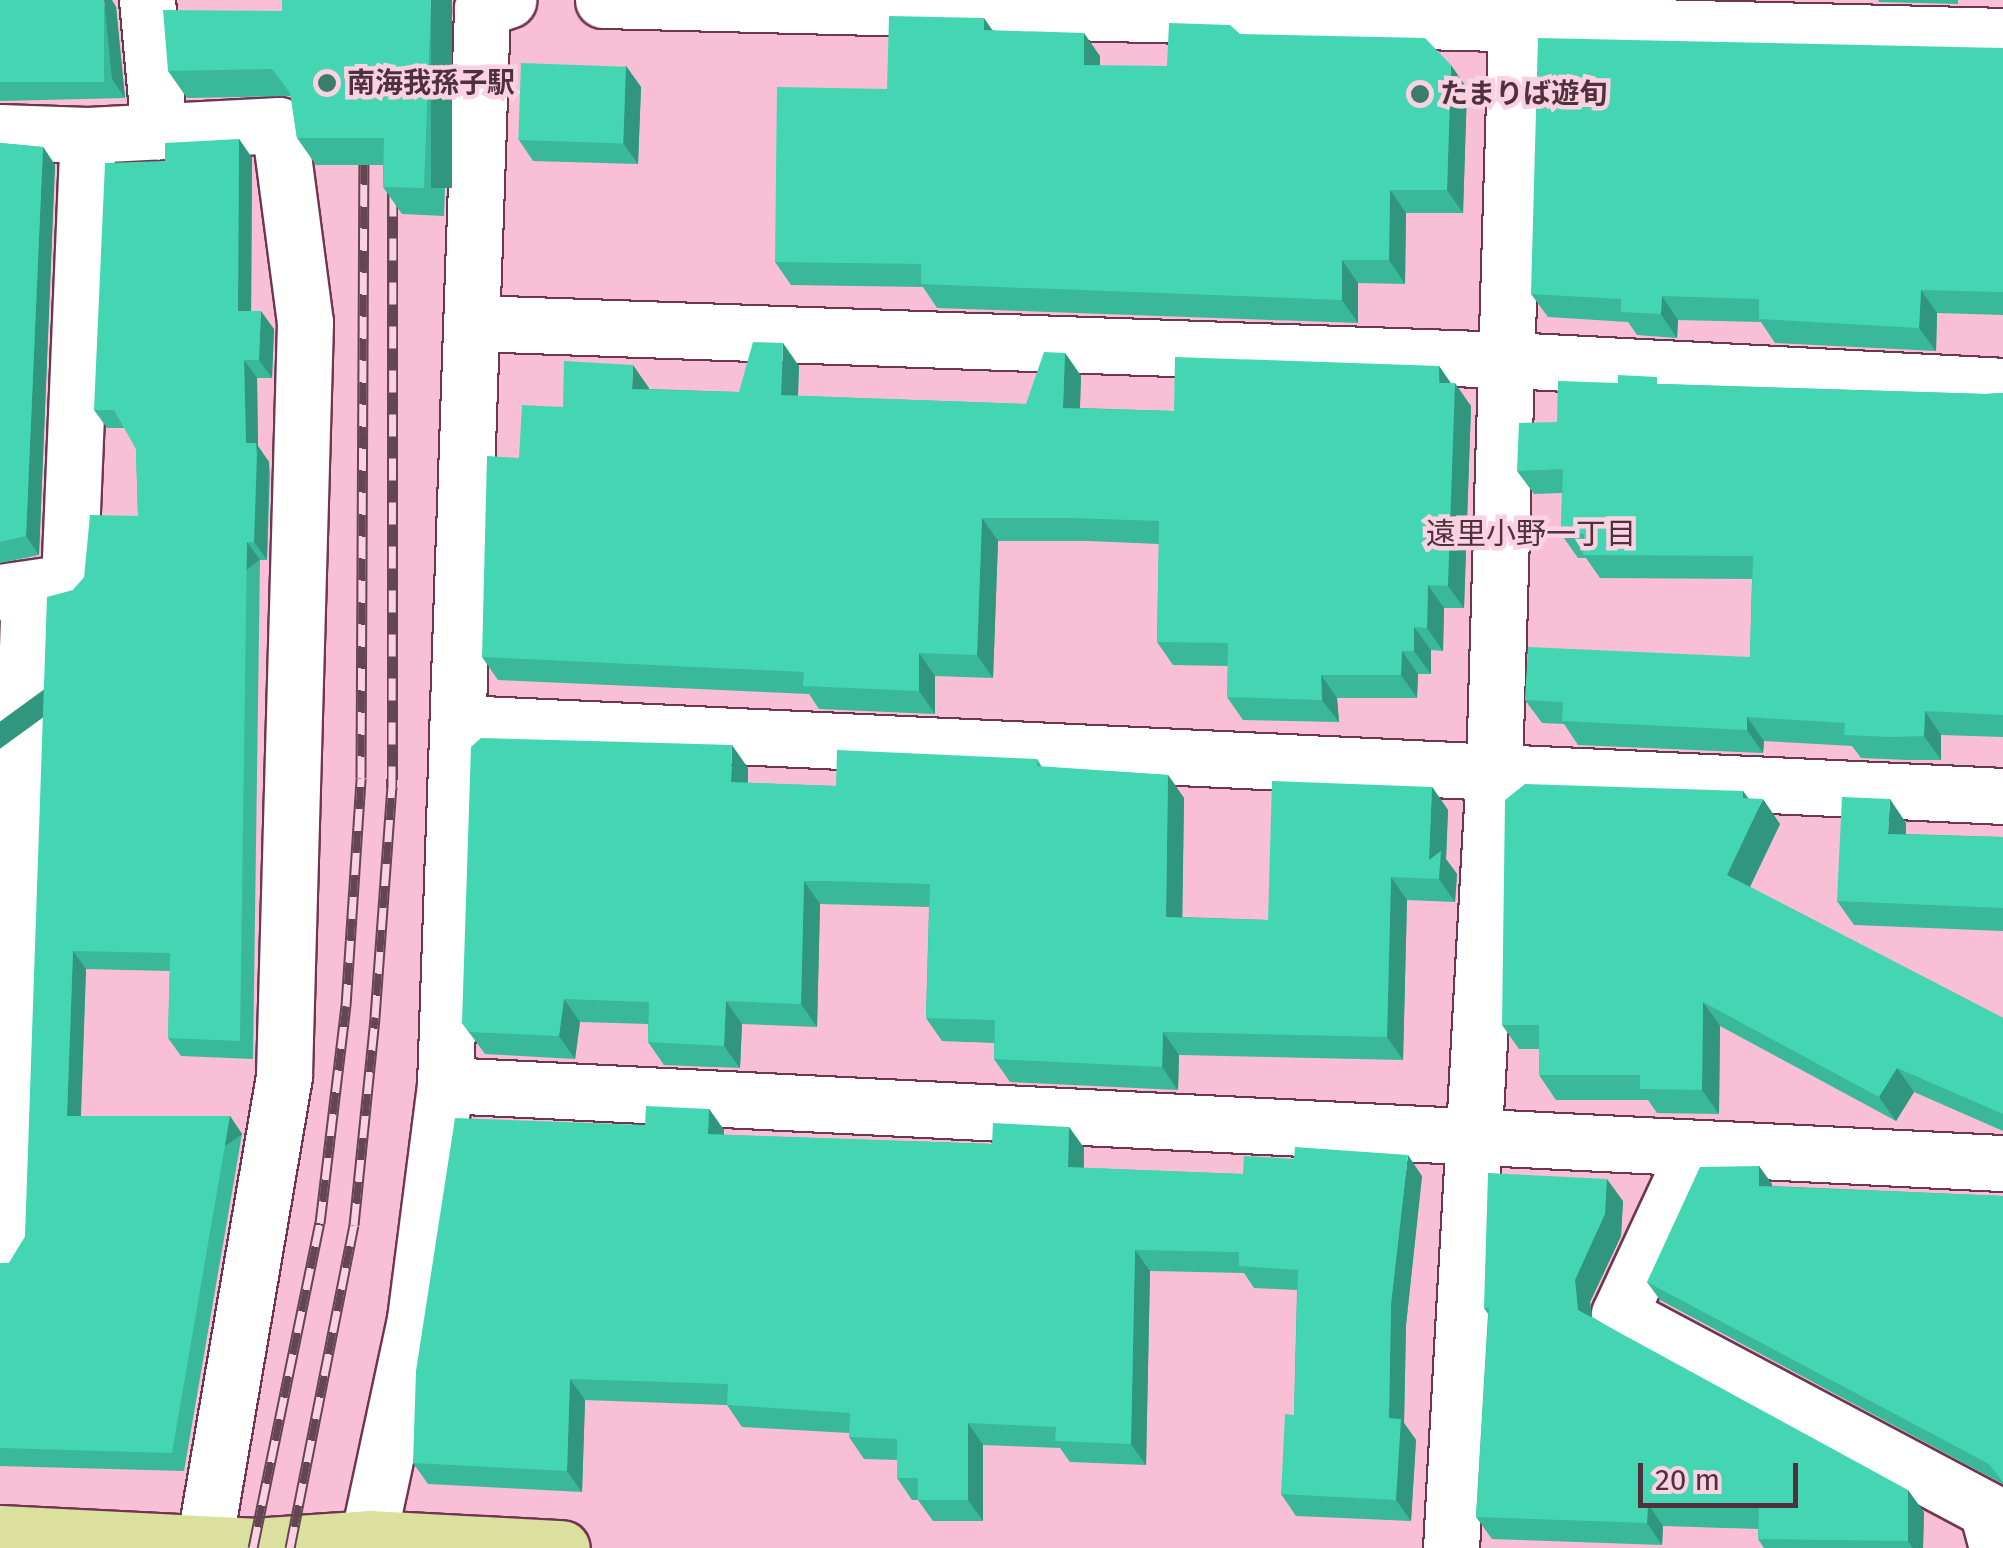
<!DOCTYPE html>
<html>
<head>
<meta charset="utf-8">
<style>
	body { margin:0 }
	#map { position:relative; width:2003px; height:1548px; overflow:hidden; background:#f8bfd6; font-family:"Fira Sans","Noto Sans JP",sans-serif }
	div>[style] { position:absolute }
	.roads { filter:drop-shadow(2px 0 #6f3650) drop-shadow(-2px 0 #6f3650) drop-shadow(0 2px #6f3650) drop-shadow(0 -2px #6f3650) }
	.minor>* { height:55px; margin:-27.5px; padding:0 27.5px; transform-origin:27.5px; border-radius:27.5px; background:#fff }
	.major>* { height:55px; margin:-27.5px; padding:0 27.5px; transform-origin:27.5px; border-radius:27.5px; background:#dce09f }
	.rail>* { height:11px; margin-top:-5.5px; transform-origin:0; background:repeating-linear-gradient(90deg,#fcd1e2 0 22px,#644552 0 44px); box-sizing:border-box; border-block:2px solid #644552 }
	.wall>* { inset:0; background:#3ab89a }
	.shaded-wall>* { inset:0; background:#30967d; transform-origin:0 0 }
	.building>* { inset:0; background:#44d6b3; transform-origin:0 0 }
	.dots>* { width:28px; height:28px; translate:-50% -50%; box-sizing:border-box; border:5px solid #fcd1e2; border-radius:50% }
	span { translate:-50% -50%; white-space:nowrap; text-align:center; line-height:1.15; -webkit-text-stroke:9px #fcd1e2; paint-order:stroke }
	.poi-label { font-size:28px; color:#4d323d; font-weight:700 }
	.left { translate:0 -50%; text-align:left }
	.neighbourhood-label { font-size:30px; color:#4d323d }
	.scale { position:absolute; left:1638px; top:1463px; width:160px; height:45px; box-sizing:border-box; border:5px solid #4d323d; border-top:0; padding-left:12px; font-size:30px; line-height:35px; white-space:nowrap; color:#4d323d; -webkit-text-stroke:8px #fcd1e2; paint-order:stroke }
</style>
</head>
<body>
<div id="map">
	<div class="roads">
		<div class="minor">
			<i style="left:147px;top:0;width:132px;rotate:84.8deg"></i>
			<i style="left:603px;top:0;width:1400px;rotate:1.47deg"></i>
			<i style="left:0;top:132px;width:88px;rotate:2deg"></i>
			<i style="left:88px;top:135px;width:191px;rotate:-3deg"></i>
			<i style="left:279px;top:125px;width:199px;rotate:82.5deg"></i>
			<i style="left:305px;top:322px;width:754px;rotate:91.6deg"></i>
			<i style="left:284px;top:1076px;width:479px;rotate:99.7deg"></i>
			<i style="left:474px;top:323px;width:1036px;rotate:2.05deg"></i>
			<i style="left:1509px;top:360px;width:495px;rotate:3deg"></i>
			<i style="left:0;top:592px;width:70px;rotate:-8.2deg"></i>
			<i style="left:69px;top:582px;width:447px;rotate:-87.6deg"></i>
			<i style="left:461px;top:723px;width:1544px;rotate:2.71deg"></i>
			<i style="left:445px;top:1085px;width:1560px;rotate:2.87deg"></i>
			<i style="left:1696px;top:1149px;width:182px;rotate:115deg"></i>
			<i style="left:1619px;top:1314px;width:417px;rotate:28deg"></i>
			<i style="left:1987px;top:1510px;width:39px;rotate:75deg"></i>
			<i style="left:0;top:1254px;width:7px"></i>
			<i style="left:7px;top:1254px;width:665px;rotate:-88.11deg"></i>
			<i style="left:366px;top:1548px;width:234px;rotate:-77.9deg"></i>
			<i style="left:415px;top:1319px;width:236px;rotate:-82.7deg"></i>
			<i style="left:445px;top:1085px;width:1077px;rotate:-88.03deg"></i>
			<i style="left:482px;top:9px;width:28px;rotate:-19deg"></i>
			<i style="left:1451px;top:1548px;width:780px;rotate:-86.84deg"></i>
			<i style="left:1494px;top:769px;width:769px;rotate:-88.29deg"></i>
		</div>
		<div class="major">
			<i style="left:0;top:1533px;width:253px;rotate:2.9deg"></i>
			<i style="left:253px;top:1546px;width:116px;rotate:-3.9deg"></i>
			<i style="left:369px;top:1538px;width:193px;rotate:3deg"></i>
		</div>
	</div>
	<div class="rail">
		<i style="left:253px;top:1548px;width:332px;rotate:-78.4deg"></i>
		<i style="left:320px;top:1223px;width:219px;rotate:-83.2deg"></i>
		<i style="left:346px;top:1006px;width:228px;rotate:-86.2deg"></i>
		<i style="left:361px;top:778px;width:641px;rotate:-89.73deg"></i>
		<i style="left:290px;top:1548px;width:329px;rotate:-78.8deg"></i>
		<i style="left:354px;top:1225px;width:209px;rotate:-84.2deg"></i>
		<i style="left:375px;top:1017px;width:230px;rotate:-85.8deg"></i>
		<i style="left:392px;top:788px;width:617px;rotate:-89.91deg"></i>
	</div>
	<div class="wall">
		<i style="clip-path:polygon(0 0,116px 7px,125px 98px,0 101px)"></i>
		<i style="clip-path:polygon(1878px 0,1958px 0,1958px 4px,1879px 2px)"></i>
		<i style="clip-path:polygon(451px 8px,444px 216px,402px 214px,383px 187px,383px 165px,316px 165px,297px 138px,291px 96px,187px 98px,168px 71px,282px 11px)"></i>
		<i style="clip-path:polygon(992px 30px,1100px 56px,1100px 66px,1167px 66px,1240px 34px,1467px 88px,1463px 213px,1406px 213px,1405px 284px,1358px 283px,1358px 323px,937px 308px,923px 287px,791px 285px,775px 262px,887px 89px)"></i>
		<i style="clip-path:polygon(2003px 48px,2003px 315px,1937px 313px,1936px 351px,1775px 343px,1761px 322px,1678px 320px,1677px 338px,1637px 335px,1628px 322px,1548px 317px,1531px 294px)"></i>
		<i style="clip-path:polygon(626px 66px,641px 87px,638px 164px,533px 161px,519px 140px)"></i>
		<i style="clip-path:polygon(239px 139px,252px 158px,251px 311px,274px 329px,272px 378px,257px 378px,258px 446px,269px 462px,270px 474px,267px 560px,260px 560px,253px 1059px,181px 1056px,168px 1038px,170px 971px,86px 969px,81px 1116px,230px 1116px,242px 1134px,184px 1471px,0 1466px,0 1263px,9px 1263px,25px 1237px,73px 590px,138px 516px,136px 449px,125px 428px,107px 428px,94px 410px,165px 161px)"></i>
		<i style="clip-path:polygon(0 143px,43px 147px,55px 165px,39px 555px,0 563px)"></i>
		<i style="clip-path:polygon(1065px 353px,1081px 376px,1080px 408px,1174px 411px,1439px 366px,1450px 383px,1471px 406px,1464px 608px,1444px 608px,1443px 651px,1431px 650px,1431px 674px,1418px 674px,1417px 698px,1337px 698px,1339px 722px,1243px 720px,1227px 697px,1228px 666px,1173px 665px,1157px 642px,1159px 544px,1088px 541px,998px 541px,993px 678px,935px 676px,935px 714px,819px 709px,809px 694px,498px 680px,482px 657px,519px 458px,563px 407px,649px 388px,649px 389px,739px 392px,799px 366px,798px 396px,1026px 404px)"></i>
		<i style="clip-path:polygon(1662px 384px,1985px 394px,2003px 393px,2003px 737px,1941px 735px,1941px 760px,1908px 760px,1861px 758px,1852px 746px,1764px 741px,1763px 753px,1578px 745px,1564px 724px,1542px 723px,1525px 700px,1750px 657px,1752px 579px,1600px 578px,1586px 558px,1578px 558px,1561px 534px,1562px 493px,1534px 494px,1517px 471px,1557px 422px)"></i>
		<i style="clip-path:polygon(1037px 759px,1042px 767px,1168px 775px,1184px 798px,1182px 917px,1268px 920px,1432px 787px,1448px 810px,1446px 859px,1457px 874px,1455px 902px,1407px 900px,1403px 1060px,1179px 1055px,1178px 1090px,1010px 1082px,994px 1059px,994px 1043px,942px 1041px,926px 1018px,929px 907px,820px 904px,817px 1027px,742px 1024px,740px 1068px,664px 1065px,648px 1042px,648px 1024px,580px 1022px,575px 1059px,485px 1054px,462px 1023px,748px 768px,748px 783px,836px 786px)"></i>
		<i style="clip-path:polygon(1743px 791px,1748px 798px,1780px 824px,1750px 887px,2003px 1018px,2003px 1131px,1914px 1092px,1896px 1121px,1720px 1026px,1719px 1114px,1657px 1113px,1648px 1100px,1556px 1100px,1539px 1075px,1539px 1049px,1519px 1049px,1502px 1025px)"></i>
		<i style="clip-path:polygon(1906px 823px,1906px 834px,2003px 837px,2003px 931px,1854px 925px,1837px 901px)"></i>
		<i style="clip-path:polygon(709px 1109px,724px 1130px,724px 1135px,992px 1144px,1069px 1127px,1084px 1148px,1084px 1168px,1243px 1174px,1422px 1176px,1406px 1325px,1404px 1423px,1416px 1440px,1411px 1521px,1296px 1516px,1281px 1494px,1294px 1415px,1297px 1290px,1254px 1288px,1244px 1273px,1150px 1271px,1146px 1465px,1070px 1462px,1060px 1448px,983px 1445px,983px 1521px,933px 1521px,918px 1500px,912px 1500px,897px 1478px,897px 1460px,864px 1459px,849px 1437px,849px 1433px,742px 1427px,727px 1405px,585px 1400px,582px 1492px,428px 1484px,413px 1463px,645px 1125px)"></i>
		<i style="clip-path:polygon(1759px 1166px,1772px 1186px,2003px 1196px,2003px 1484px,1660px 1300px,1647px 1282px)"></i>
		<i style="clip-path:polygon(1623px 1201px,1621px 1236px,1590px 1302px,1592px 1317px,1924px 1512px,1923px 1548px,1764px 1548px,1758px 1539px,1758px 1529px,1663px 1526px,1662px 1545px,1492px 1539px,1476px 1517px,1488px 1314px,1484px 1308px)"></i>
	</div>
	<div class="shaded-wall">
		<i style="clip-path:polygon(104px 0,112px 0,116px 7px,125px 98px,112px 79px)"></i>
		<i style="left:431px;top:0;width:21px;height:188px"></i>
		<i style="clip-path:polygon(984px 18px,1000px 41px,984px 30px)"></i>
		<i style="clip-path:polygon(1084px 33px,1100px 56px,1100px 89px,1084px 65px)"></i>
		<i style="clip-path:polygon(1451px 65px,1467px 88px,1463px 213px,1447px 190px)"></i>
		<i style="clip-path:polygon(626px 66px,641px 87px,638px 164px,623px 143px)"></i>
		<i style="clip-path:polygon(239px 139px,252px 158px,251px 329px,238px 311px)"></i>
		<i style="clip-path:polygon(43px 147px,55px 165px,39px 555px,26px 536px)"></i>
		<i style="clip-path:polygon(1390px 190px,1406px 213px,1405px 284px,1389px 260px)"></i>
		<i style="clip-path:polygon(1342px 260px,1358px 283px,1358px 323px,1342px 300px)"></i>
		<i style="clip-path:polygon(1921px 290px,1937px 313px,1936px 351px,1919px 328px)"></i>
		<i style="clip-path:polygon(1662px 296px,1678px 320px,1677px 338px,1661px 314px)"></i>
		<i style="clip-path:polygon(261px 311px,274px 329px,272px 378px,259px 360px)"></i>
		<i style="clip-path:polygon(783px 343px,799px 366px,797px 418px,781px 395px)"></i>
		<i style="clip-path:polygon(1065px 353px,1081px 376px,1079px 430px,1063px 408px)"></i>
		<i style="clip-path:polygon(244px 360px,257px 378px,258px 446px,269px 462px,267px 560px,254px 542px,246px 443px)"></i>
		<i style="clip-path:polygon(633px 365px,649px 388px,648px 412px,632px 389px)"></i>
		<i style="clip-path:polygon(1439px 366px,1455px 389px,1455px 383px,1471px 406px,1464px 608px,1448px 586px)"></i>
		<i style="clip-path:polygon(982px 518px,998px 541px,993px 678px,977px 655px)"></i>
		<i style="left:247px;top:542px;width:22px;height:499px;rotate:54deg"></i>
		<i style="clip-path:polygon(1428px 585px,1444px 608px,1443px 651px,1427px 628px)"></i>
		<i style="clip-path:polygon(1414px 627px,1431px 650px,1431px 674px,1414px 651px)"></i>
		<i style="clip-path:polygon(1402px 651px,1418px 674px,1417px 698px,1401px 675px)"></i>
		<i style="clip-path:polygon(919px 653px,935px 676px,935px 714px,919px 691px)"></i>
		<i style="clip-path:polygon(1321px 675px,1337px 698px,1339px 722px,1322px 700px)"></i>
		<i style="clip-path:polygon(1925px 711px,1941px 735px,1941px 760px,1924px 736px)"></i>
		<i style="clip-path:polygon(1747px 717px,1764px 741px,1763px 753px,1747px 730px)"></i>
		<i style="clip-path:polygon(732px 745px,748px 768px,747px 805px,731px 782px)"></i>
		<i style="clip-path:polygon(1168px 775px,1184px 798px,1182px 940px,1166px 917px)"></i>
		<i style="clip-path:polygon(1432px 787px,1448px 810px,1446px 859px,1457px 874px,1455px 902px,1439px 879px,1429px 860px)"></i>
		<i style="clip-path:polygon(1743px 791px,1757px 811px,1763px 799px,1780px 824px,1744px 899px,1727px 875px)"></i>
		<i style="clip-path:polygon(1890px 799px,1906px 823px,1905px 857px,1888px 834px)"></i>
		<i style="clip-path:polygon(1391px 877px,1407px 900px,1403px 1060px,1387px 1037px)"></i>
		<i style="clip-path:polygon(804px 881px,820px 904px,817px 1027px,801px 1004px)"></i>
		<i style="clip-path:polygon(73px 951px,86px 969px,80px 1134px,67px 1116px)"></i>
		<i style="clip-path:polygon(564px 999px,580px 1022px,575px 1059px,559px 1036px)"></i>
		<i style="clip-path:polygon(726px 1001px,742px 1024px,740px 1068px,724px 1046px)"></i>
		<i style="clip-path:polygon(1703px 1002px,1720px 1026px,1719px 1114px,1702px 1090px)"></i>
		<i style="clip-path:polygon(1163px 1032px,1179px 1055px,1178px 1090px,1162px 1067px)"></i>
		<i style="clip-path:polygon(1897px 1068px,1914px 1092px,1896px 1121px,1879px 1097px)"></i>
		<i style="clip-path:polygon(709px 1109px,724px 1130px,723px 1156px,708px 1134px)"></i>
		<i style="left:230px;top:1116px;width:22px;height:342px;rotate:56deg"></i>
		<i style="clip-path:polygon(1069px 1127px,1084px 1148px,1083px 1189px,1068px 1167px)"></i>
		<i style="clip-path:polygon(1408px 1155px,1422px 1176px,1406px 1325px,1404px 1423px,1416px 1440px,1411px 1521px,1396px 1500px,1389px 1418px,1391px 1304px)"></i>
		<i style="clip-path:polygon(1759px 1166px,1772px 1184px,1772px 1204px,1759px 1186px)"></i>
		<i style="clip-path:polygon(1607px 1179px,1623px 1201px,1621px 1236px,1590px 1302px,1593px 1332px,1578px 1310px,1575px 1280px)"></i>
		<i style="clip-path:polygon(1135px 1250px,1150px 1271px,1146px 1465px,1131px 1444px)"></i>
		<i style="clip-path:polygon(570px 1379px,585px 1400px,582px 1492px,567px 1471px)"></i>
		<i style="clip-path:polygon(968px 1423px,983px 1445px,983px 1521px,968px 1500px)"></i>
		<i style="clip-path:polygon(1908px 1490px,1924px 1512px,1923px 1548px,1913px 1548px,1908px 1541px)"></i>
		<i style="clip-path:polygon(1648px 1504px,1663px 1526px,1662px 1545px,1647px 1523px)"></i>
	</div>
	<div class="building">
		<i style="left:0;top:0;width:104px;height:82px"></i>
		<i style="clip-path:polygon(282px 0,431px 0,424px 188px,383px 187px,384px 138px,297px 138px,290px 93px,272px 69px,168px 71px,163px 10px,282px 11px)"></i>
		<i style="clip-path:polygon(889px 16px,984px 18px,984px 30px,1084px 33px,1084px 65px,1167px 66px,1169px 23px,1230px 25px,1240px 34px,1425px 38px,1451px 65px,1447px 190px,1390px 190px,1389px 260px,1342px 260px,1342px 300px,921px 284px,921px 264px,775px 262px,777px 87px,887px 89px)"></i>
		<i style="clip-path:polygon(1538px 38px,2003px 48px,2003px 292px,1921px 290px,1919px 328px,1759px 319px,1759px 299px,1662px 296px,1661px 314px,1621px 312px,1621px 299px,1531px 294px)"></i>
		<i style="left:521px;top:63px;width:105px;height:77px;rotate:2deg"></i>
		<i style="clip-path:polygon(239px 139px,238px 311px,261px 311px,259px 360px,244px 360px,246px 443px,256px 443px,257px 455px,254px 542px,247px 542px,240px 1041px,168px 1038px,170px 953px,73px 951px,67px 1116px,230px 1116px,172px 1453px,0 1448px,0 1263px,9px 1263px,25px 1237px,47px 597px,73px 590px,84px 578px,90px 515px,138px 516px,136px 449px,114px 410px,94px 410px,105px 163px,165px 161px,165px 143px)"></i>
		<i style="clip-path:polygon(0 143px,43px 147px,26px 536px,0 542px)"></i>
		<i style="clip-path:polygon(753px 342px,783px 343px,781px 395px,1026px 404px,1044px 352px,1065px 353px,1063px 408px,1174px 411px,1175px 357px,1439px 366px,1439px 383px,1455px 383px,1448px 586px,1428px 585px,1427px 628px,1414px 627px,1414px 651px,1402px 651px,1401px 675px,1321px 675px,1322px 700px,1227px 697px,1228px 643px,1157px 642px,1159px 521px,1071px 518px,982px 518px,977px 655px,919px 653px,919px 691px,803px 686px,804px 672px,482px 657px,487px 456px,519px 458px,522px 405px,563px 407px,564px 361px,633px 365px,632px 389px,739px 392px)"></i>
		<i style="clip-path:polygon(1618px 375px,1657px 377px,1657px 384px,1985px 394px,2003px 393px,2003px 715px,1925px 711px,1924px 736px,1892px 737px,1844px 735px,1845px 723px,1747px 717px,1747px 730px,1562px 721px,1563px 702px,1525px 700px,1528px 647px,1750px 657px,1753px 556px,1583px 555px,1584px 534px,1561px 534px,1563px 469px,1517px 471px,1519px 423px,1557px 422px,1558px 381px,1618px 383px)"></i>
		<i style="clip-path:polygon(481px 738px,732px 745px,731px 782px,836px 786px,837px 750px,1037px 759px,1037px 766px,1168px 775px,1166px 917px,1268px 920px,1272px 781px,1432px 787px,1429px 860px,1441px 851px,1439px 879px,1391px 877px,1387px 1037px,1163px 1032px,1162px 1067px,994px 1059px,995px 1020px,926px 1018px,930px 884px,827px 881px,804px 881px,801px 1004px,726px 1001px,724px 1046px,648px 1042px,649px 1002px,564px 999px,559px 1036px,469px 1032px,462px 1023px,471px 747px)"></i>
		<i style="clip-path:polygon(1525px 784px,1743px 791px,1743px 798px,1763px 799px,1727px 875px,2003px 1018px,2003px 1114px,1897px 1068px,1879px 1097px,1703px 1002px,1702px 1090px,1640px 1089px,1640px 1075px,1539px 1075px,1539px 1025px,1502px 1025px,1505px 800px)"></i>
		<i style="clip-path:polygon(1842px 797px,1890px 799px,1888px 834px,2003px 837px,2003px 908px,1837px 901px)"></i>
		<i style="clip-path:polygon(646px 1106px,709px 1109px,708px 1134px,992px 1144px,993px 1123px,1069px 1127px,1068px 1167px,1243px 1174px,1244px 1156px,1294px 1159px,1295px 1147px,1408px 1155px,1391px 1304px,1389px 1418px,1401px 1419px,1396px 1500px,1281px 1494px,1285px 1414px,1294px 1415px,1298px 1270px,1239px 1266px,1239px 1252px,1135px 1250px,1131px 1444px,1055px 1441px,1056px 1427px,968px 1423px,968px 1500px,918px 1500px,918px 1478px,897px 1478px,897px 1439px,849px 1437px,850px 1413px,727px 1405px,728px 1384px,570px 1379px,567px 1471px,413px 1463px,416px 1371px,455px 1118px,645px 1125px)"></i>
		<i style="clip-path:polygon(1759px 1166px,1759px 1186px,2003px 1196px,2003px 1482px,1989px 1464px,1647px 1282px,1700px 1167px)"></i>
		<i style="clip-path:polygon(1488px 1173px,1607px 1179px,1605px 1214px,1575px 1280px,1578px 1310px,1908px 1490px,1908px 1541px,1758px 1539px,1759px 1507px,1648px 1504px,1647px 1523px,1476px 1517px,1489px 1308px,1484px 1308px)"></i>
	</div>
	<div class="dots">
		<i style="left:327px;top:83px;background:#3c7c6a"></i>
		<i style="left:1420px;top:94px;background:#3c7c6a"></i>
	</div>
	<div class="poi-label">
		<span class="left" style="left:347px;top:83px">南海我孫子駅</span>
		<span class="left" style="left:1440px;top:94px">たまりば遊旬</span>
	</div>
	<div class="neighbourhood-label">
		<span style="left:1531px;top:534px">遠里小野一丁目</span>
	</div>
	<div class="scale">20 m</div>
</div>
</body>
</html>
